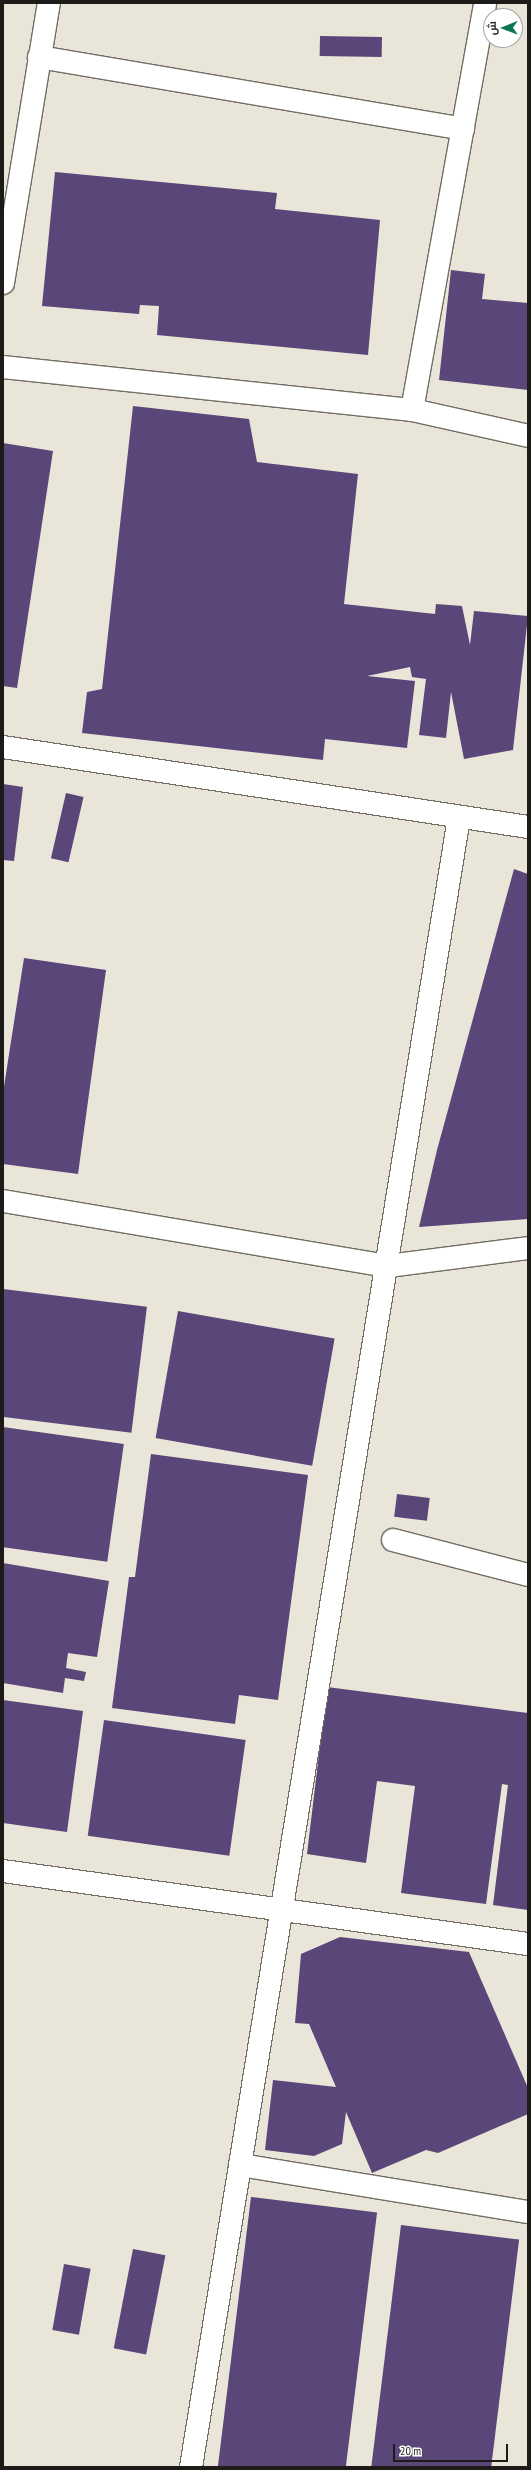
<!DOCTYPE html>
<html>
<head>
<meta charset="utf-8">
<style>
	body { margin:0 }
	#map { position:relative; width:531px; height:2470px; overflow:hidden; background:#eae5d9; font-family:"PT Sans Narrow",Cairo,sans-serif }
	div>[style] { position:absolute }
	.building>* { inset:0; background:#5a4678; transform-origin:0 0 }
	.roads { filter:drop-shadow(1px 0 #716d63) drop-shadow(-1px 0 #716d63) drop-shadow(0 1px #716d63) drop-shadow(0 -1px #716d63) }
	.service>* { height:22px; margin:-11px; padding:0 11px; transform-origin:11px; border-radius:11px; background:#fff }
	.minor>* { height:22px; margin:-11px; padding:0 11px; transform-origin:11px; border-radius:11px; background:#fff }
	span { translate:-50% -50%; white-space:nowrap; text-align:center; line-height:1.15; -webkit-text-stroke:4px #fff; paint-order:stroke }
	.frame { position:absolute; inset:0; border:4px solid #1d1b17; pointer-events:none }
	.north { position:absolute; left:483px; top:8px; width:40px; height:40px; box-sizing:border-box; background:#fff; border:1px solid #a5a4a2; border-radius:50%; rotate:269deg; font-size:11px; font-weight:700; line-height:16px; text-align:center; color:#1d1b17 }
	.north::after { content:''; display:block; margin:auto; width:14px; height:18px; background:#0d764f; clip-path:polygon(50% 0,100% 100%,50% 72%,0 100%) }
	.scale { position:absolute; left:393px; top:2444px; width:115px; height:18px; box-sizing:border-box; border:2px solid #1d1b17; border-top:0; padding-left:5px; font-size:12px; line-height:14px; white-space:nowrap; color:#1d1b17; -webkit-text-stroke:3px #fff; paint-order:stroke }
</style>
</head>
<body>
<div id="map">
	<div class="building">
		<i style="left:320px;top:36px;width:62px;height:20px;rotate:1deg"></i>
		<i style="clip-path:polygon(55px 172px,277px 193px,275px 209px,380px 220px,368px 355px,157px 335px,159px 306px,140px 305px,139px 314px,42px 306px)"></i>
		<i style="clip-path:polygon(451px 270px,485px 274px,482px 299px,528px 303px,528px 390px,439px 380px)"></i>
		<i style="clip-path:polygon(133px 406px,249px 419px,257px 462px,358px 474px,344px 604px,435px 614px,436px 604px,462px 606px,470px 645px,474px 611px,528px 616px,513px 750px,464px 759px,451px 692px,446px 738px,419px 735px,426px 679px,412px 677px,410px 667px,367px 676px,415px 681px,407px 748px,325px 739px,323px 760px,82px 733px,87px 692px,102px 689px)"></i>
		<i style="clip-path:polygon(3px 443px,53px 451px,17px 688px,3px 686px)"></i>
		<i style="clip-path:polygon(3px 784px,23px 787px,14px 861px,3px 860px)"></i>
		<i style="left:66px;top:793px;width:18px;height:67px;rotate:13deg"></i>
		<i style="clip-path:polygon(514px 869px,528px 874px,528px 1219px,419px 1227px,437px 1150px)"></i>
		<i style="clip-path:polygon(24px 958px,106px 970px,78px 1174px,3px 1164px,3px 1093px)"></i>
		<i style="left:3px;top:1289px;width:145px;height:127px;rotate:7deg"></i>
		<i style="left:178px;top:1311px;width:159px;height:129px;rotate:10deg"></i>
		<i style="left:3px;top:1427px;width:122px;height:119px;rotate:8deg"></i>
		<i style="clip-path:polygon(151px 1454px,308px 1475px,278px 1700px,239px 1695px,235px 1724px,112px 1708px,129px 1577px,135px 1577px)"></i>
		<i style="left:397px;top:1494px;width:33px;height:23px;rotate:7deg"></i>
		<i style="clip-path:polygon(3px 1563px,109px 1581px,97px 1657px,68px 1653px,66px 1668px,86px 1672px,84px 1681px,65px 1678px,63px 1693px,3px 1683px)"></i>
		<i style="clip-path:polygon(327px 1687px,528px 1713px,528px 1910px,493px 1905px,508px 1785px,502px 1784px,486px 1904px,401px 1893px,415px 1786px,377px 1781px,366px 1863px,307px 1854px)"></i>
		<i style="clip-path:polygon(3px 1700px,83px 1711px,67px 1832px,3px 1823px)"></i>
		<i style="left:104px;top:1720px;width:143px;height:117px;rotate:8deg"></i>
		<i style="clip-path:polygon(340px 1937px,469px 1952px,528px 2088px,528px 2114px,438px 2153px,426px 2150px,372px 2173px,346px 2112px,342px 2144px,314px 2156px,265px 2150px,273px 2080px,336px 2087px,309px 2024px,295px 2023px,301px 1954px)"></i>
		<i style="left:251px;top:2197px;width:127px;height:272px;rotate:7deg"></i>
		<i style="left:401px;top:2225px;width:119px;height:244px;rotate:7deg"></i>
		<i style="left:133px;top:2249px;width:33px;height:101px;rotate:11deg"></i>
		<i style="left:64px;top:2264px;width:27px;height:67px;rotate:10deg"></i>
	</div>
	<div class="roads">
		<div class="service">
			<i style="left:393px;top:1540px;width:139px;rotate:14.5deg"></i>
		</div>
		<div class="minor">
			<i style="left:39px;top:57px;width:430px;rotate:9.6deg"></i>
			<i style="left:3px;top:283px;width:284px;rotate:-80.7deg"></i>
			<i style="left:3px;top:367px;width:411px;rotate:6deg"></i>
			<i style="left:412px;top:410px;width:119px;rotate:12.6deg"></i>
			<i style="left:412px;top:410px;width:413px;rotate:-79.8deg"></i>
			<i style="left:3px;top:747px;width:531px;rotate:8.66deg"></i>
			<i style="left:3px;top:1201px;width:390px;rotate:9.6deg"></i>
			<i style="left:388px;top:1266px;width:141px;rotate:-7.3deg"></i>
			<i style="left:3px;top:1871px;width:530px;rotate:7.92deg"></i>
			<i style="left:240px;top:2165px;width:292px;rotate:9.3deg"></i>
			<i style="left:191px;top:2467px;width:1672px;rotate:-80.77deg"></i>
		</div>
	</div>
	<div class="frame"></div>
	<div class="north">ش</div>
	<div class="scale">20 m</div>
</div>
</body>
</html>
